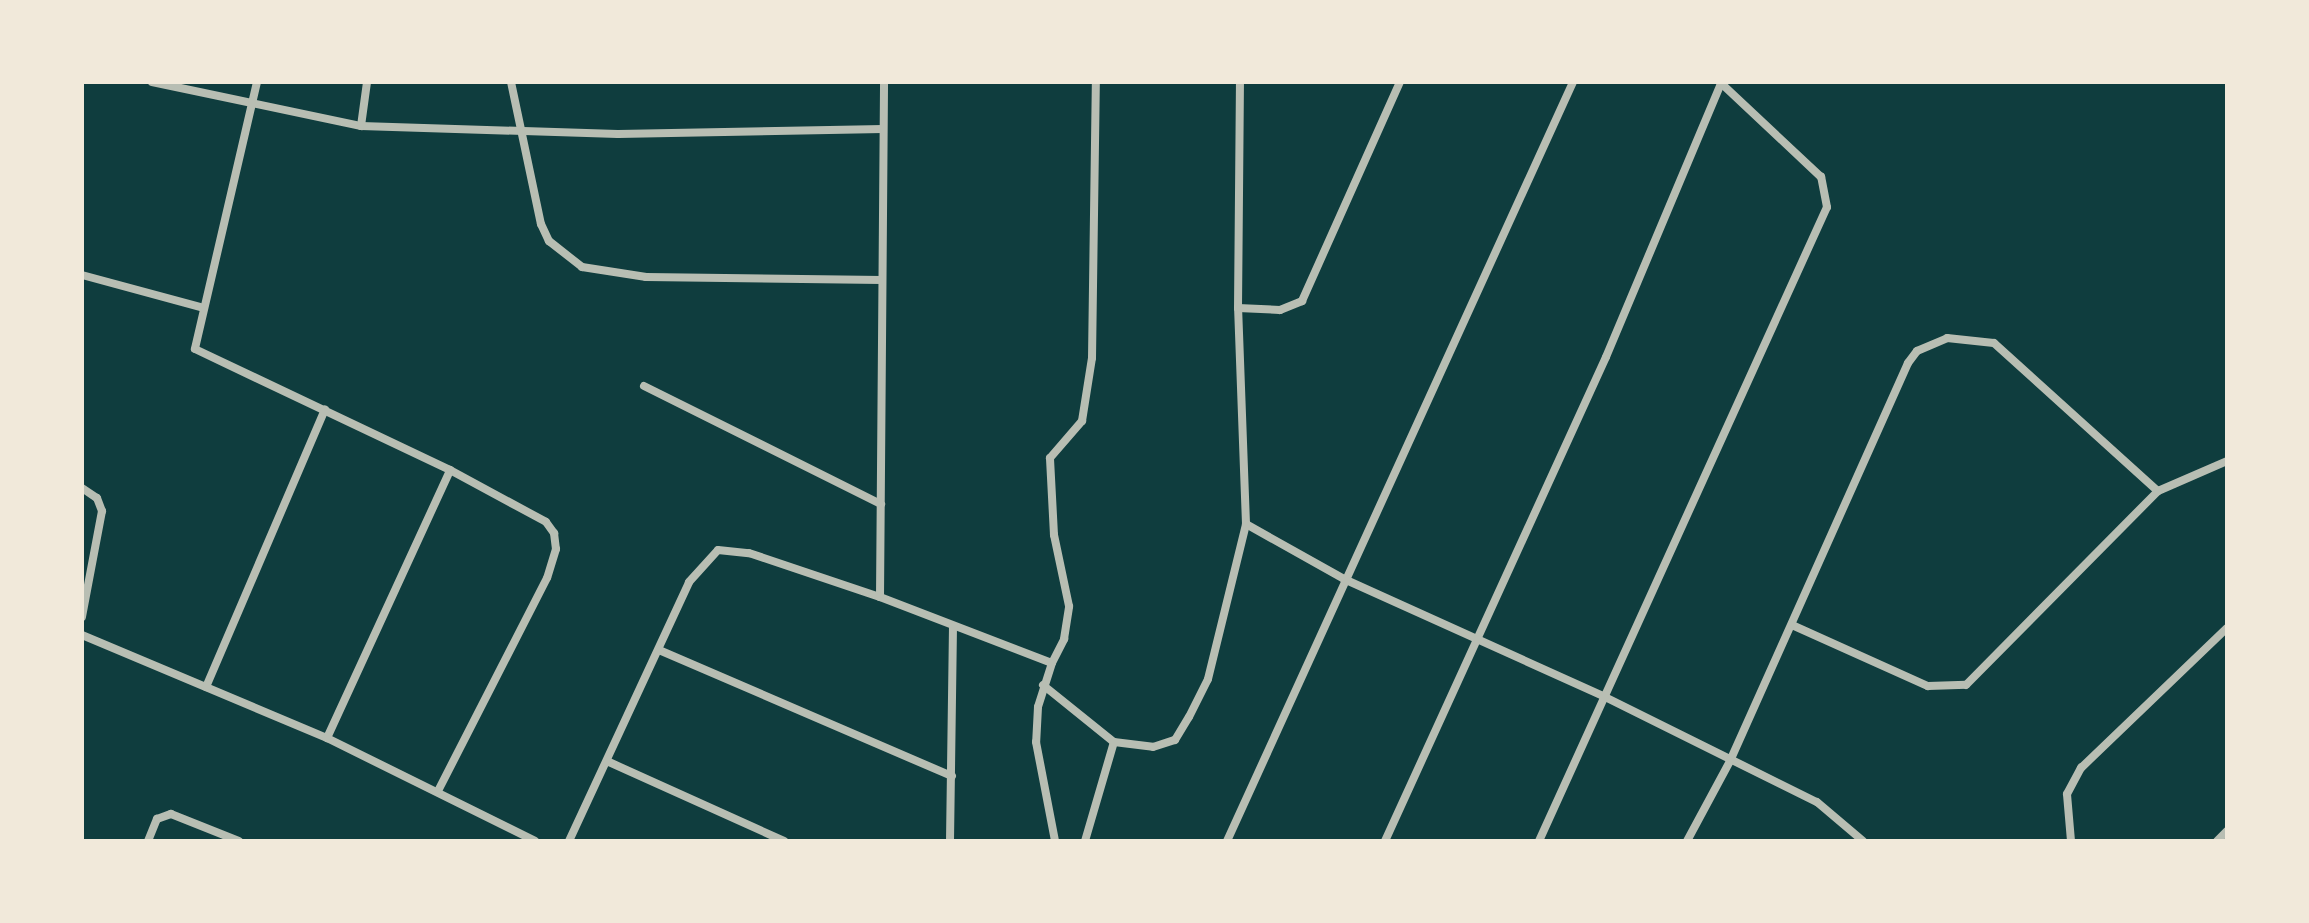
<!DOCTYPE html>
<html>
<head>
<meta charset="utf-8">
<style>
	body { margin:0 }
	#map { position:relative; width:2309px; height:923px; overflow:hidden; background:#0f3d3e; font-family:"Fira Sans",sans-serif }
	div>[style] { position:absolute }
	.minor>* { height:8px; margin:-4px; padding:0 4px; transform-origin:4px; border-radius:4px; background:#b8beb3 }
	span { translate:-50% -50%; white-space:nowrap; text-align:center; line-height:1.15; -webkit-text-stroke:6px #f1e9da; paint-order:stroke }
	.frame { position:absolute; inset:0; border:84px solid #f1e9da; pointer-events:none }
</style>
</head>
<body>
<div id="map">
	<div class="minor">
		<i style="left:152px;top:82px;width:214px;rotate:11.9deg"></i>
		<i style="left:361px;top:126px;width:257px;rotate:1.8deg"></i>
		<i style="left:618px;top:134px;width:265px;rotate:-1.1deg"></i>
		<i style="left:257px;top:82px;width:274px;rotate:103.1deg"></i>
		<i style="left:195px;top:349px;width:282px;rotate:25.4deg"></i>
		<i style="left:450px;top:470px;width:109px;rotate:28.4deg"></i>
		<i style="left:546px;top:522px;width:14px;rotate:54deg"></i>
		<i style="left:554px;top:533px;width:16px;rotate:83deg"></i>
		<i style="left:556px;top:549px;width:30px;rotate:107deg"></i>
		<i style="left:547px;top:578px;width:239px;rotate:117.1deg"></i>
		<i style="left:511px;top:82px;width:145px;rotate:78.1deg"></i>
		<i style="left:541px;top:224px;width:19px;rotate:65deg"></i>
		<i style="left:549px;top:241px;width:42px;rotate:38.2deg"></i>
		<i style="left:582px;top:267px;width:65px;rotate:8.9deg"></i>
		<i style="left:646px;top:277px;width:236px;rotate:0.7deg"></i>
		<i style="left:361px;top:126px;width:44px;rotate:-82.2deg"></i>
		<i style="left:82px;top:275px;width:123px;rotate:15.1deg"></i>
		<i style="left:1238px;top:308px;width:42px;rotate:2.7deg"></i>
		<i style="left:1280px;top:310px;width:24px;rotate:-22deg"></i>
		<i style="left:1302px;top:301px;width:240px;rotate:-65.9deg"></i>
		<i style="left:644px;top:386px;width:265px;rotate:26.5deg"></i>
		<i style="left:82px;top:488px;width:18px;rotate:34deg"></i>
		<i style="left:97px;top:498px;width:14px;rotate:69deg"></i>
		<i style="left:102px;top:511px;width:108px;rotate:100.7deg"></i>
		<i style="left:1246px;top:524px;width:112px;rotate:29.3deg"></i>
		<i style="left:1344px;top:579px;width:284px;rotate:24.3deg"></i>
		<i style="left:1603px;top:696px;width:239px;rotate:26.4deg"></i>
		<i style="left:1817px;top:802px;width:60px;rotate:40.3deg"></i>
		<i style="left:880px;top:597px;width:515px;rotate:-89.55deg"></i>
		<i style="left:1792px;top:625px;width:149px;rotate:24.2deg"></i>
		<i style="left:1928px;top:686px;width:38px;rotate:-2deg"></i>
		<i style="left:1966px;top:685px;width:273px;rotate:-45.3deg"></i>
		<i style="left:2158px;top:491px;width:75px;rotate:-23.5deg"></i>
		<i style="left:82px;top:635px;width:266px;rotate:22.8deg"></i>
		<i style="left:327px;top:738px;width:232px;rotate:26.3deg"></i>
		<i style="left:659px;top:650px;width:319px;rotate:23.3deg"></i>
		<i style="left:1052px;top:663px;width:46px;rotate:107.7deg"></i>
		<i style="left:1038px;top:707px;width:35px;rotate:93deg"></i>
		<i style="left:1036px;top:742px;width:101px;rotate:79.1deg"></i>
		<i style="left:1043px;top:685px;width:91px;rotate:38.8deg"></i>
		<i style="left:206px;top:687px;width:302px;rotate:-66.8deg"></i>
		<i style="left:327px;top:738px;width:295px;rotate:-65.3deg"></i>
		<i style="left:609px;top:762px;width:192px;rotate:24.3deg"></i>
		<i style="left:148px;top:841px;width:24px;rotate:-68deg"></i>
		<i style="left:157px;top:819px;width:15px;rotate:-20deg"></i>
		<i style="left:171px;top:814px;width:73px;rotate:21.7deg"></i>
		<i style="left:569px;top:841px;width:285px;rotate:-65.1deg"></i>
		<i style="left:689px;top:582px;width:43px;rotate:-47.8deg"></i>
		<i style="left:718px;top:550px;width:31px;rotate:6deg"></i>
		<i style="left:749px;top:553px;width:138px;rotate:18.6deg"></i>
		<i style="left:880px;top:597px;width:184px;rotate:21deg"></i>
		<i style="left:1052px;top:663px;width:27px;rotate:-63deg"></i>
		<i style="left:1064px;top:639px;width:33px;rotate:-81deg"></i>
		<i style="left:1069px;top:606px;width:73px;rotate:-101.9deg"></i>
		<i style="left:1054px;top:535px;width:77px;rotate:-93deg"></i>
		<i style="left:1050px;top:458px;width:49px;rotate:-49.1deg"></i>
		<i style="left:1082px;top:421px;width:64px;rotate:-81deg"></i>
		<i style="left:1092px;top:358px;width:276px;rotate:-89.2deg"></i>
		<i style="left:950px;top:841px;width:215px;rotate:-89.2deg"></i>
		<i style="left:1085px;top:841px;width:103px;rotate:-73.7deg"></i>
		<i style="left:1114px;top:742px;width:39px;rotate:7deg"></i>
		<i style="left:1153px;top:747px;width:23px;rotate:-18deg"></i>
		<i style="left:1175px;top:740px;width:27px;rotate:-59deg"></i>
		<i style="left:1189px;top:717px;width:42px;rotate:-63.4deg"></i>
		<i style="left:1208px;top:679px;width:160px;rotate:-76.2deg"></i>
		<i style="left:1246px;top:524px;width:216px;rotate:-92.1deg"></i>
		<i style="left:1238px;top:308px;width:226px;rotate:-89.5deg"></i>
		<i style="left:1227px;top:841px;width:834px;rotate:-65.49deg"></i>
		<i style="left:1385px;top:841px;width:532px;rotate:-65.46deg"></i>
		<i style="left:1606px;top:357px;width:297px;rotate:-67.2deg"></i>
		<i style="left:1539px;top:841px;width:696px;rotate:-65.57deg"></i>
		<i style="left:1827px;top:207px;width:31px;rotate:-101deg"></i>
		<i style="left:1821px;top:177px;width:139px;rotate:-136.8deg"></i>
		<i style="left:1687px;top:841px;width:91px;rotate:-61.7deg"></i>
		<i style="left:1730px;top:761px;width:436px;rotate:-65.9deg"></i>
		<i style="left:1908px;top:363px;width:15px;rotate:-53deg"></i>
		<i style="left:1917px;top:351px;width:33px;rotate:-23deg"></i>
		<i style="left:1947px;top:338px;width:47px;rotate:6.1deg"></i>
		<i style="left:1994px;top:343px;width:221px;rotate:42.1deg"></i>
		<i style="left:2071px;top:841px;width:47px;rotate:-94.9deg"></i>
		<i style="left:2067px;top:794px;width:30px;rotate:-62deg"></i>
		<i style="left:2081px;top:768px;width:202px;rotate:-43.8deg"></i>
		<i style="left:2217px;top:841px;width:14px;rotate:-45deg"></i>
	</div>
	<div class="frame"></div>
</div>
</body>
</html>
